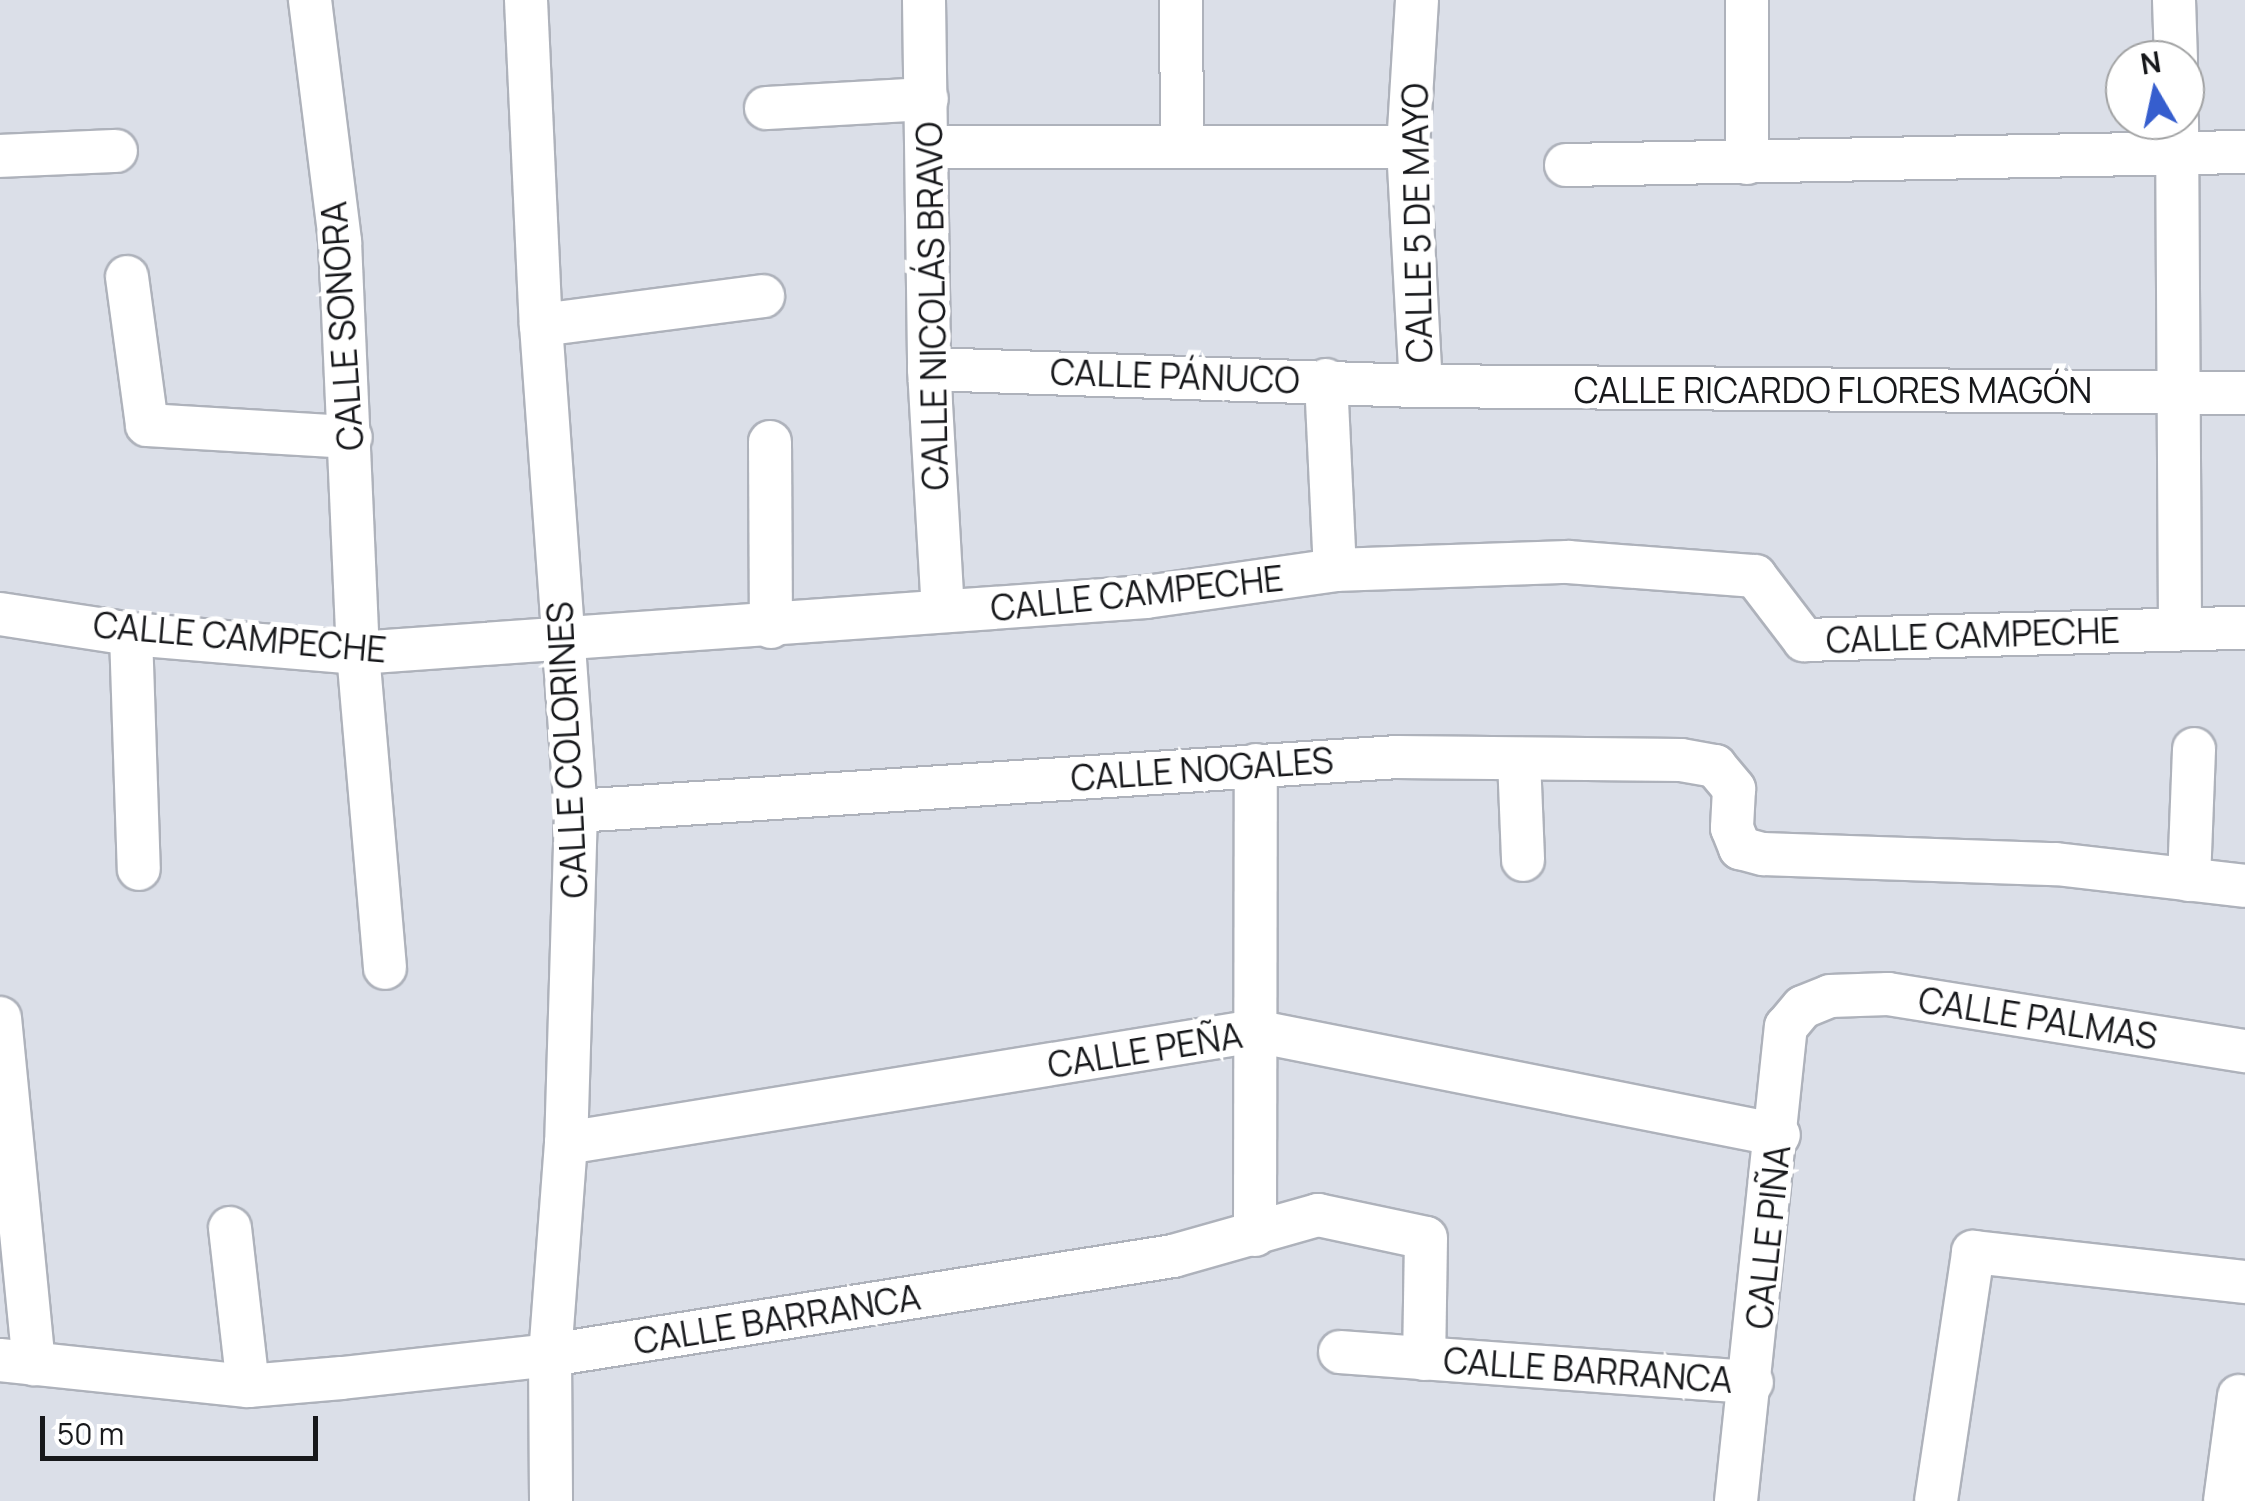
<!DOCTYPE html>
<html>
<head>
<meta charset="utf-8">
<style>
	body { margin:0 }
	#map { position:relative; width:2245px; height:1501px; overflow:hidden; background:#dbdfe8; font-family:Manrope,sans-serif }
	div>[style] { position:absolute }
	.roads { filter:drop-shadow(2px 0 #aeb2bb) drop-shadow(-2px 0 #aeb2bb) drop-shadow(0 2px #aeb2bb) drop-shadow(0 -2px #aeb2bb) }
	.street>* { height:42px; margin:-21px; padding:0 21px; transform-origin:21px; border-radius:21px; background:#fff }
	span { translate:-50% -50%; white-space:nowrap; text-align:center; line-height:1.15; -webkit-text-stroke:10px #fff; paint-order:stroke }
	.street-label { font-size:35px; color:#17181b }
	.north { position:absolute; left:2105px; top:40px; width:100px; height:100px; box-sizing:border-box; background:#fff; border:2px solid #a2a3a4; border-radius:50%; rotate:351deg; font-size:28px; font-weight:700; line-height:40px; text-align:center; color:#17181b }
	.north::after { content:''; display:block; margin:auto; width:35px; height:45px; background:#365ece; clip-path:polygon(50% 0,100% 100%,50% 72%,0 100%) }
	.scale { position:absolute; left:40px; top:1416px; width:278px; height:45px; box-sizing:border-box; border:5px solid #17181b; border-top:0; padding-left:12px; font-size:30px; line-height:35px; white-space:nowrap; color:#17181b; -webkit-text-stroke:8px #fff; paint-order:stroke }
</style>
</head>
<body>
<div id="map">
	<div class="roads">
		<div class="street">
			<i style="left:310px;top:0;width:244px;rotate:82.9deg"></i>
			<i style="left:340px;top:242px;width:411px;rotate:87.5deg"></i>
			<i style="left:358px;top:653px;width:316px;rotate:85.1deg"></i>
			<i style="left:526px;top:0;width:325px;rotate:87.4deg"></i>
			<i style="left:541px;top:325px;width:487px;rotate:85.9deg"></i>
			<i style="left:576px;top:811px;width:332px;rotate:91.7deg"></i>
			<i style="left:566px;top:1143px;width:213px;rotate:94.3deg"></i>
			<i style="left:550px;top:1355px;width:146px;rotate:89.6deg"></i>
			<i style="left:924px;top:0;width:369px;rotate:89.2deg"></i>
			<i style="left:929px;top:369px;width:242px;rotate:86.7deg"></i>
			<i style="left:1181px;top:0;width:147px;rotate:89.6deg"></i>
			<i style="left:1417px;top:0;width:147px;rotate:93.5deg"></i>
			<i style="left:1408px;top:147px;width:239px;rotate:86.9deg"></i>
			<i style="left:2174px;top:0;width:60px;rotate:88.1deg"></i>
			<i style="left:766px;top:108px;width:161px;rotate:-3.2deg"></i>
			<i style="left:2177px;top:120px;width:508px;rotate:89.66deg"></i>
			<i style="left:930px;top:147px;width:478px"></i>
			<i style="left:0;top:156px;width:116px;rotate:-2.5deg"></i>
			<i style="left:1747px;top:163px;width:163px;rotate:-90deg"></i>
			<i style="left:1566px;top:165px;width:679px;rotate:-1.1deg"></i>
			<i style="left:127px;top:277px;width:149px;rotate:82.3deg"></i>
			<i style="left:147px;top:425px;width:204px;rotate:3.4deg"></i>
			<i style="left:541px;top:325px;width:224px;rotate:-7.4deg"></i>
			<i style="left:929px;top:369px;width:492px;rotate:2deg"></i>
			<i style="left:1421px;top:386px;width:824px;rotate:0.49deg"></i>
			<i style="left:1326px;top:380px;width:190px;rotate:87.3deg"></i>
			<i style="left:770px;top:442px;width:185px;rotate:89.7deg"></i>
			<i style="left:0;top:614px;width:133px;rotate:8.7deg"></i>
			<i style="left:131px;top:634px;width:228px;rotate:4.8deg"></i>
			<i style="left:358px;top:653px;width:790px;rotate:-4.06deg"></i>
			<i style="left:1146px;top:597px;width:191px;rotate:-8.1deg"></i>
			<i style="left:1335px;top:570px;width:233px;rotate:-2deg"></i>
			<i style="left:1568px;top:562px;width:188px;rotate:4.3deg"></i>
			<i style="left:1755px;top:576px;width:81px;rotate:52.6deg"></i>
			<i style="left:1804px;top:640px;width:441px;rotate:-1.6deg"></i>
			<i style="left:131px;top:634px;width:235px;rotate:88.1deg"></i>
			<i style="left:1519px;top:759px;width:101px;rotate:87.7deg"></i>
			<i style="left:576px;top:811px;width:823px;rotate:-3.76deg"></i>
			<i style="left:1397px;top:757px;width:284px;rotate:0.6deg"></i>
			<i style="left:1681px;top:760px;width:35px;rotate:10deg"></i>
			<i style="left:1715px;top:766px;width:30px;rotate:50deg"></i>
			<i style="left:1734px;top:789px;width:39px;rotate:93deg"></i>
			<i style="left:1732px;top:828px;width:22px;rotate:68deg"></i>
			<i style="left:1740px;top:848px;width:24px;rotate:15deg"></i>
			<i style="left:1763px;top:854px;width:293px;rotate:2deg"></i>
			<i style="left:2056px;top:864px;width:190px;rotate:6.6deg"></i>
			<i style="left:2189px;top:880px;width:131px;rotate:-87.8deg"></i>
			<i style="left:0;top:1018px;width:348px;rotate:84.4deg"></i>
			<i style="left:566px;top:1143px;width:698px;rotate:-9.23deg"></i>
			<i style="left:1255px;top:1031px;width:534px;rotate:11.23deg"></i>
			<i style="left:230px;top:1228px;width:159px;rotate:83.5deg"></i>
			<i style="left:1255px;top:1235px;width:470px;rotate:-89.9deg"></i>
			<i style="left:1340px;top:1352px;width:413px;rotate:4.2deg"></i>
			<i style="left:0;top:1360px;width:249px;rotate:6deg"></i>
			<i style="left:248px;top:1386px;width:94px;rotate:-4.9deg"></i>
			<i style="left:342px;top:1378px;width:209px;rotate:-6.3deg"></i>
			<i style="left:550px;top:1355px;width:631px;rotate:-9.03deg"></i>
			<i style="left:1173px;top:1256px;width:151px;rotate:-15.8deg"></i>
			<i style="left:1318px;top:1215px;width:110px;rotate:12deg"></i>
			<i style="left:1426px;top:1238px;width:121px;rotate:90.9deg"></i>
			<i style="left:1736px;top:1501px;width:477px;rotate:-84deg"></i>
			<i style="left:1786px;top:1027px;width:26px;rotate:-50deg"></i>
			<i style="left:1803px;top:1007px;width:29px;rotate:-22deg"></i>
			<i style="left:1830px;top:996px;width:58px;rotate:-2deg"></i>
			<i style="left:1888px;top:994px;width:362px;rotate:9.1deg"></i>
			<i style="left:1936px;top:1501px;width:252px;rotate:-81.5deg"></i>
			<i style="left:1973px;top:1252px;width:274px;rotate:6.3deg"></i>
			<i style="left:2225px;top:1501px;width:106px;rotate:-82.4deg"></i>
		</div>
	</div>
	<div class="street-label">
		<span style="left:1417px;top:223px;rotate:-91deg">CALLE 5 DE MAYO</span>
		<span style="left:932px;top:306px;rotate:-91deg">CALLE NICOLÁS BRAVO</span>
		<span style="left:342px;top:326px;rotate:-94deg">CALLE SONORA</span>
		<span style="left:1175px;top:376px;rotate:2deg">CALLE PÁNUCO</span>
		<span style="left:1833px;top:390px">CALLE RICARDO FLORES MAGÓN</span>
		<span style="left:1137px;top:593px;rotate:-6deg">CALLE CAMPECHE</span>
		<span style="left:1973px;top:635px;rotate:-2deg">CALLE CAMPECHE</span>
		<span style="left:240px;top:637px;rotate:5deg">CALLE CAMPECHE</span>
		<span style="left:567px;top:750px;rotate:-93deg">CALLE COLORINES</span>
		<span style="left:1202px;top:769px;rotate:-4deg">CALLE NOGALES</span>
		<span style="left:2038px;top:1018px;rotate:9deg">CALLE PALMAS</span>
		<span style="left:1145px;top:1050px;rotate:-9deg">CALLE PEÑA</span>
		<span style="left:1768px;top:1237px;rotate:-84deg">CALLE PIÑA</span>
		<span style="left:777px;top:1319px;rotate:-9deg">CALLE BARRANCA</span>
		<span style="left:1588px;top:1370px;rotate:4deg">CALLE BARRANCA</span>
	</div>
	<div class="north">N</div>
	<div class="scale">50 m</div>
</div>
</body>
</html>
